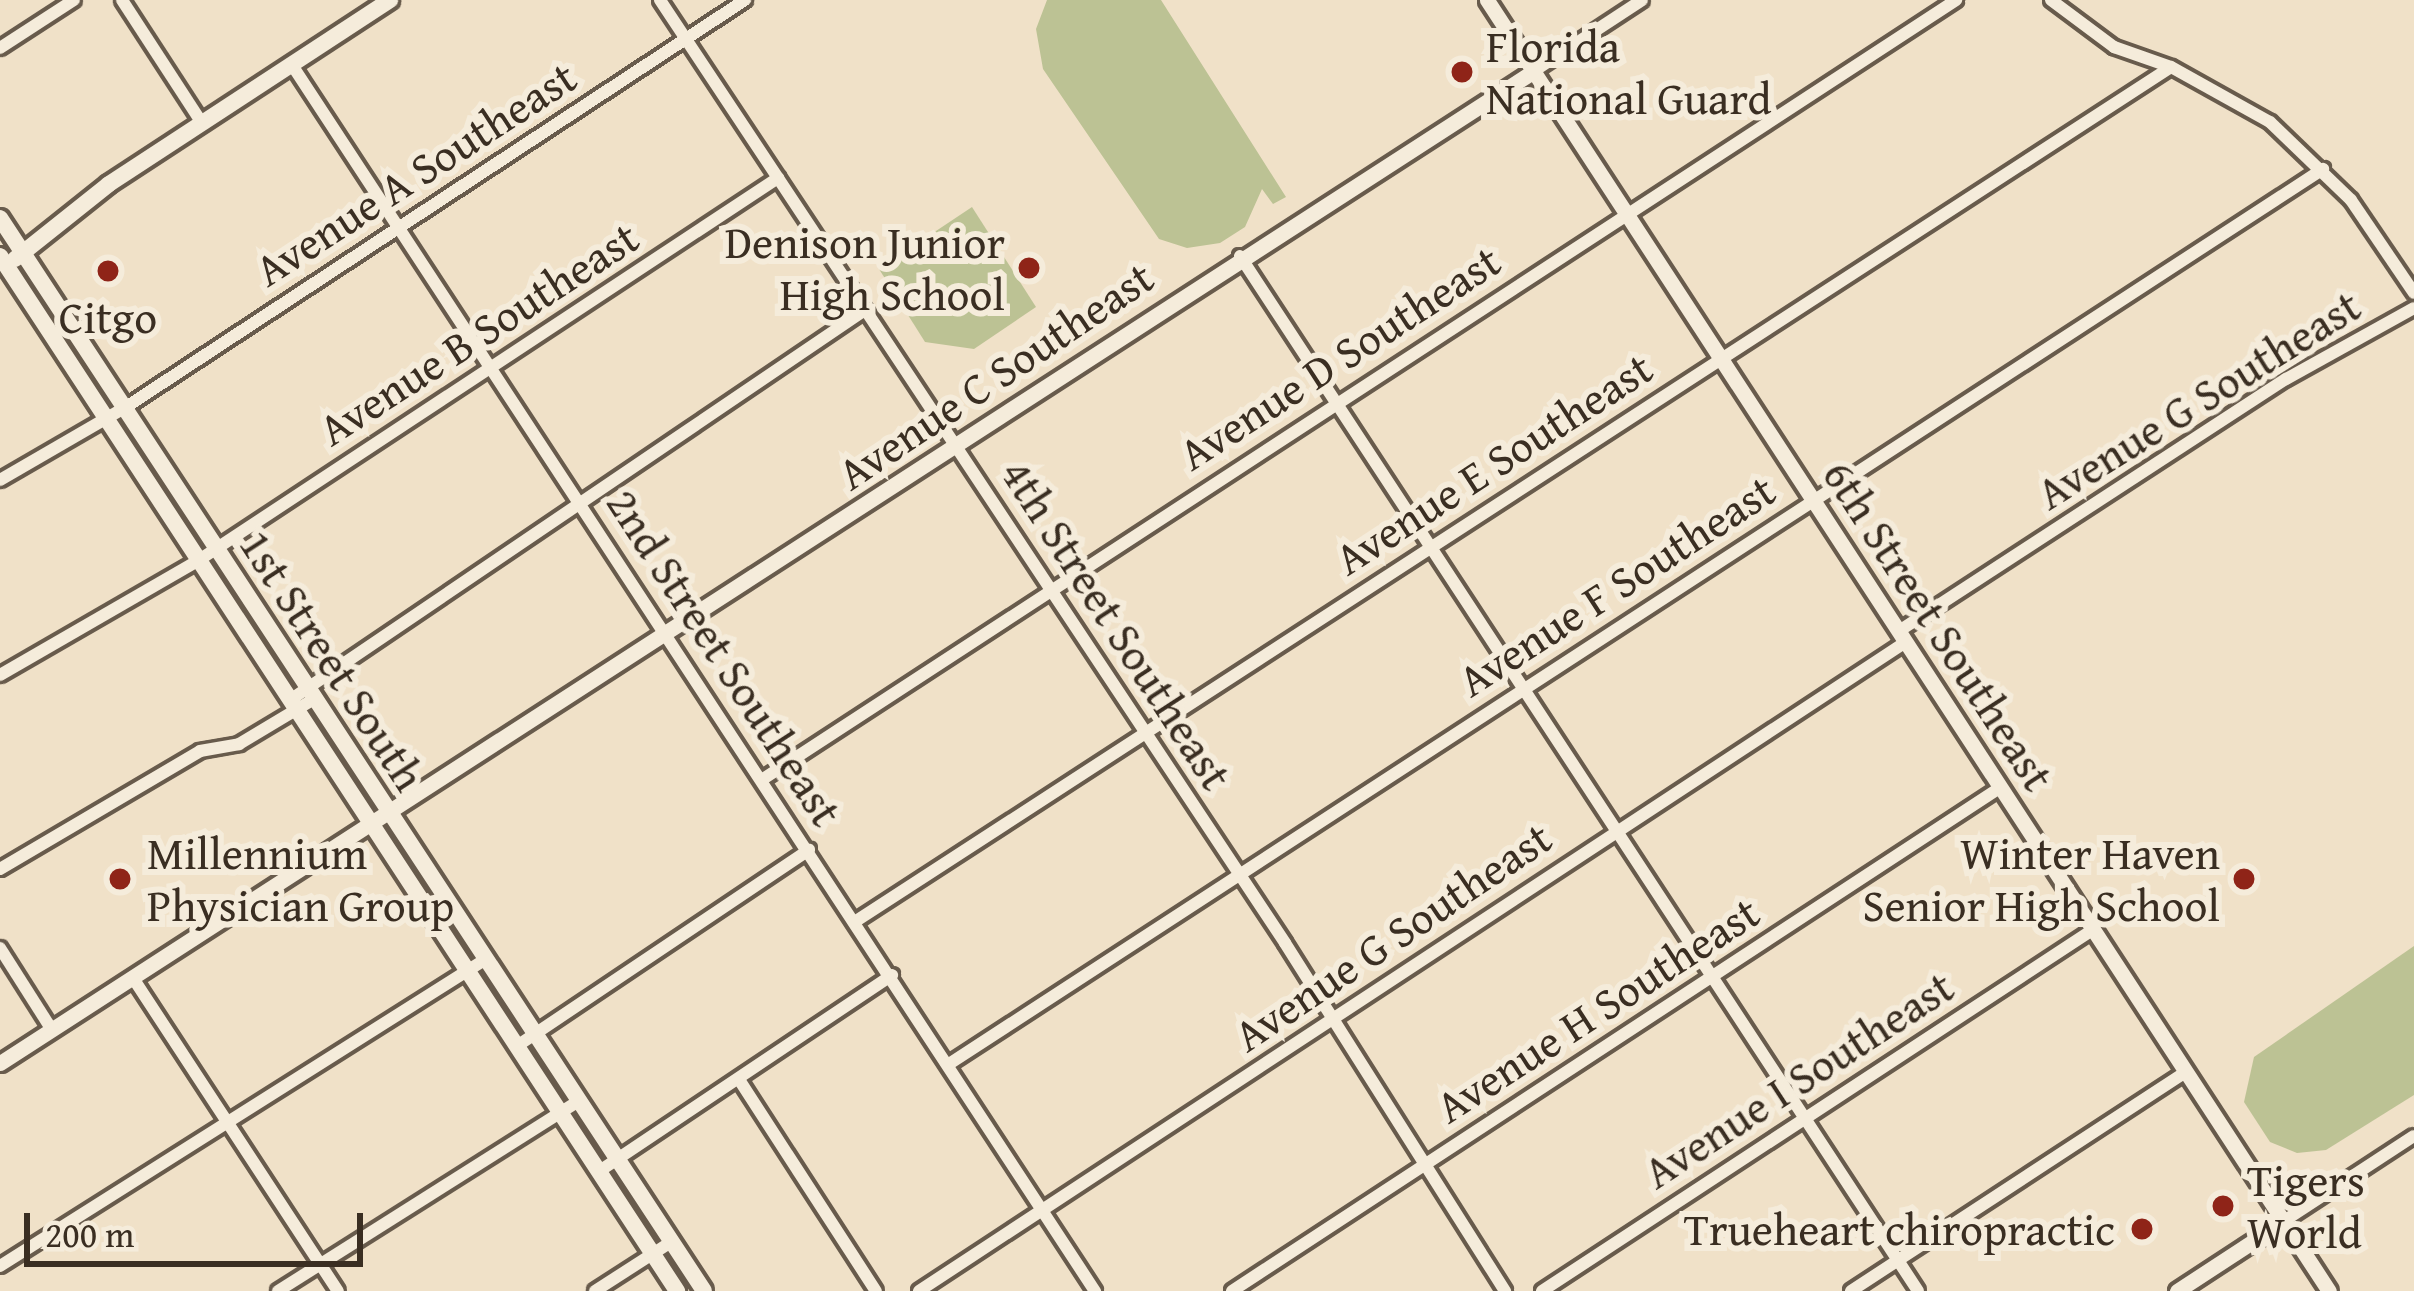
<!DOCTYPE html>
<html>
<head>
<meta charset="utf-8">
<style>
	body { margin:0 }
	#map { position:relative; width:2414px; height:1291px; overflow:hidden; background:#f0e1c8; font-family:"Gentium Book Plus",serif }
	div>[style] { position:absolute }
	.green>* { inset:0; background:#bcc294 }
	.roads { filter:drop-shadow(3px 0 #685b4c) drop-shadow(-3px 0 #685b4c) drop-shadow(0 3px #685b4c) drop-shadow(0 -3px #685b4c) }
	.minor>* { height:12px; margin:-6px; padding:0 6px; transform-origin:6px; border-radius:6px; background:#f5ecdb }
	.tertiary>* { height:15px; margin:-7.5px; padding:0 7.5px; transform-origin:7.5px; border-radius:7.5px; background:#f5ecdb }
	.secondary>* { height:16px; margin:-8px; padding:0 8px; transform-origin:8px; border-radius:8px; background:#f5ecdb }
	.dots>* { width:33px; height:33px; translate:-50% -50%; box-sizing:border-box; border:6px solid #f5ecdb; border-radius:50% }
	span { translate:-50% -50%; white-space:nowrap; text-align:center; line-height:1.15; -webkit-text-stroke:12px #f5ecdb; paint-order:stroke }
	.poi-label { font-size:45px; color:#3a2e22 }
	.left { translate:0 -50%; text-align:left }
	.right { translate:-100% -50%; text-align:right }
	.street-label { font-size:45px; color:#3a2e22 }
	.scale { position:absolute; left:24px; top:1213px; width:339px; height:54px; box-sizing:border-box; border:6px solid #3a2e22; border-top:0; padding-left:15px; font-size:36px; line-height:42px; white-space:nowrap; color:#3a2e22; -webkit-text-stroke:9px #f5ecdb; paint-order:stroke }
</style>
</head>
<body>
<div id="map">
	<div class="green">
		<i style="clip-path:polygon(1047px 0,1161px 0,1286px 197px,1273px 204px,1262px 189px,1245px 227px,1220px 243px,1187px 248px,1159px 239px,1043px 69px,1036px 29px)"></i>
		<i style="clip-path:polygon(972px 207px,1036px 307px,974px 349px,925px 342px,879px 269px)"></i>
		<i style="clip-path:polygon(2414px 946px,2414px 1095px,2326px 1150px,2297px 1153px,2270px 1142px,2244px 1102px,2254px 1057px)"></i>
	</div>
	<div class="roads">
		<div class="minor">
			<i style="left:122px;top:0;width:147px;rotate:57deg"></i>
			<i style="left:660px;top:0;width:1131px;rotate:56.46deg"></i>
			<i style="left:1285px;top:943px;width:412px;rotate:57.7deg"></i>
			<i style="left:2051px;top:0;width:79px;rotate:36.7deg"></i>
			<i style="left:2114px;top:47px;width:60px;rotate:19.3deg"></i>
			<i style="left:2171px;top:67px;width:113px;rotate:29.1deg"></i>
			<i style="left:2270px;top:122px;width:112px;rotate:43.9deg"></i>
			<i style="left:2351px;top:200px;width:112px;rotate:55.9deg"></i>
			<i style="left:0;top:48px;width:88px;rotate:-33deg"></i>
			<i style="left:292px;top:65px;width:1466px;rotate:56.78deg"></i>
			<i style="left:1534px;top:71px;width:129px;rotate:-33.3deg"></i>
			<i style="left:1240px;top:256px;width:1237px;rotate:56.77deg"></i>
			<i style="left:0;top:480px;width:146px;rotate:-30.1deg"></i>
			<i style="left:126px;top:407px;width:741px;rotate:-33.33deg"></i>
			<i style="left:1899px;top:631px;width:462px;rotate:-33.1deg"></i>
			<i style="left:2286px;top:379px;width:146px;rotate:-29deg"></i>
			<i style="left:0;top:675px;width:230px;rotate:-30deg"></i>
			<i style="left:199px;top:560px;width:694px;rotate:-33.42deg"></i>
			<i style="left:290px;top:700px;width:695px;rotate:-34.15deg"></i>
			<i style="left:763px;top:779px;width:1425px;rotate:-33.14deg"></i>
			<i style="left:0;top:869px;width:232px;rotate:-30.5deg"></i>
			<i style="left:200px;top:751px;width:40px;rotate:-10deg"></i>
			<i style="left:239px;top:744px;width:90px;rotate:-30.9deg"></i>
			<i style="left:856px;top:921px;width:1568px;rotate:-33deg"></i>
			<i style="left:0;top:948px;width:97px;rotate:57.6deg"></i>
			<i style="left:133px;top:978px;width:374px;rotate:56.8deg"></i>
			<i style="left:517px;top:1046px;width:352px;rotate:-33.9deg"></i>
			<i style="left:949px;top:1064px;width:1640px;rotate:-33.08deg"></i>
			<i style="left:740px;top:1081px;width:250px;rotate:57.1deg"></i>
			<i style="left:598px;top:1172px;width:354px;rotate:-33.8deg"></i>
			<i style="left:2284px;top:1221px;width:155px;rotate:-33.2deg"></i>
			<i style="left:0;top:1266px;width:575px;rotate:-32.28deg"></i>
			<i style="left:278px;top:1291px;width:356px;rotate:-32.3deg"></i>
			<i style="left:595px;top:1291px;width:90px;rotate:-32.8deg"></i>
			<i style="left:919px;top:1291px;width:1181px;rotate:-33.33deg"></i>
			<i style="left:1232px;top:1291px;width:919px;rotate:-33.24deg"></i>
			<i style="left:1542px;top:1291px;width:660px;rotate:-33.26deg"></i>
			<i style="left:1851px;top:1291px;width:400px;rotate:-33.2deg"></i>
		</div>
		<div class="tertiary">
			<i style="left:1487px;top:0;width:1541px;rotate:56.89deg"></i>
			<i style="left:0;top:1063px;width:1827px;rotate:-32.89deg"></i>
			<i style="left:2177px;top:1291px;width:128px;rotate:-33.2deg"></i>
		</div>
		<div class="secondary">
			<i style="left:0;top:218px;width:1283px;rotate:56.73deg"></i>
			<i style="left:0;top:256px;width:1237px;rotate:56.81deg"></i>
			<i style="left:15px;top:259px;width:120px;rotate:-38.6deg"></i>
			<i style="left:109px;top:184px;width:336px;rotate:-33.2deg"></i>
		</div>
	</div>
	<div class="dots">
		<i style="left:1462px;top:72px;background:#8f2418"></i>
		<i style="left:1029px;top:268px;background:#8f2418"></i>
		<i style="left:108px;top:271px;background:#8f2418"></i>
		<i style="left:120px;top:879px;background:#8f2418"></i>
		<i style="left:2244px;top:879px;background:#8f2418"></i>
		<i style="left:2223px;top:1206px;background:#8f2418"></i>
		<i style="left:2142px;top:1229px;background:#8f2418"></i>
	</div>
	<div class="poi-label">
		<span class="left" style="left:1486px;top:72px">Florida<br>National Guard</span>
		<span class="right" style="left:1005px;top:268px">Denison Junior<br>High School</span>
		<span style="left:108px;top:317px">Citgo</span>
		<span class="left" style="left:147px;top:879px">Millennium<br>Physician Group</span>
		<span class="right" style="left:2220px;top:879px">Winter Haven<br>Senior High School</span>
		<span class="left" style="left:2247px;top:1206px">Tigers<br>World</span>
		<span class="right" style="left:2115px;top:1229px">Trueheart chiropractic</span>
	</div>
	<div class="street-label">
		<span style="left:415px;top:173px;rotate:-33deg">Avenue A Southeast</span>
		<span style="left:478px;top:333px;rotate:-33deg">Avenue B Southeast</span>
		<span style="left:1339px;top:357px;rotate:-33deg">Avenue D Southeast</span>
		<span style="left:995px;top:375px;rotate:-34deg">Avenue C Southeast</span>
		<span style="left:2198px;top:399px;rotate:-32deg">Avenue G Southeast</span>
		<span style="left:1493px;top:463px;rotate:-33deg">Avenue E Southeast</span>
		<span style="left:1616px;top:585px;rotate:-33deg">Avenue F Southeast</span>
		<span style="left:1117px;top:624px;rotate:57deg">4th Street Southeast</span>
		<span style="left:1939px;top:625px;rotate:57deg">6th Street Southeast</span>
		<span style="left:725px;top:657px;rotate:57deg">2nd Street Southeast</span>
		<span style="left:333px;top:660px;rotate:57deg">1st Street South</span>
		<span style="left:1392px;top:936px;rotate:-34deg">Avenue G Southeast</span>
		<span style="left:1597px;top:1009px;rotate:-33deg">Avenue H Southeast</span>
		<span style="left:1798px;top:1079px;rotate:-33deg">Avenue I Southeast</span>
	</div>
	<div class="scale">200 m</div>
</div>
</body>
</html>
